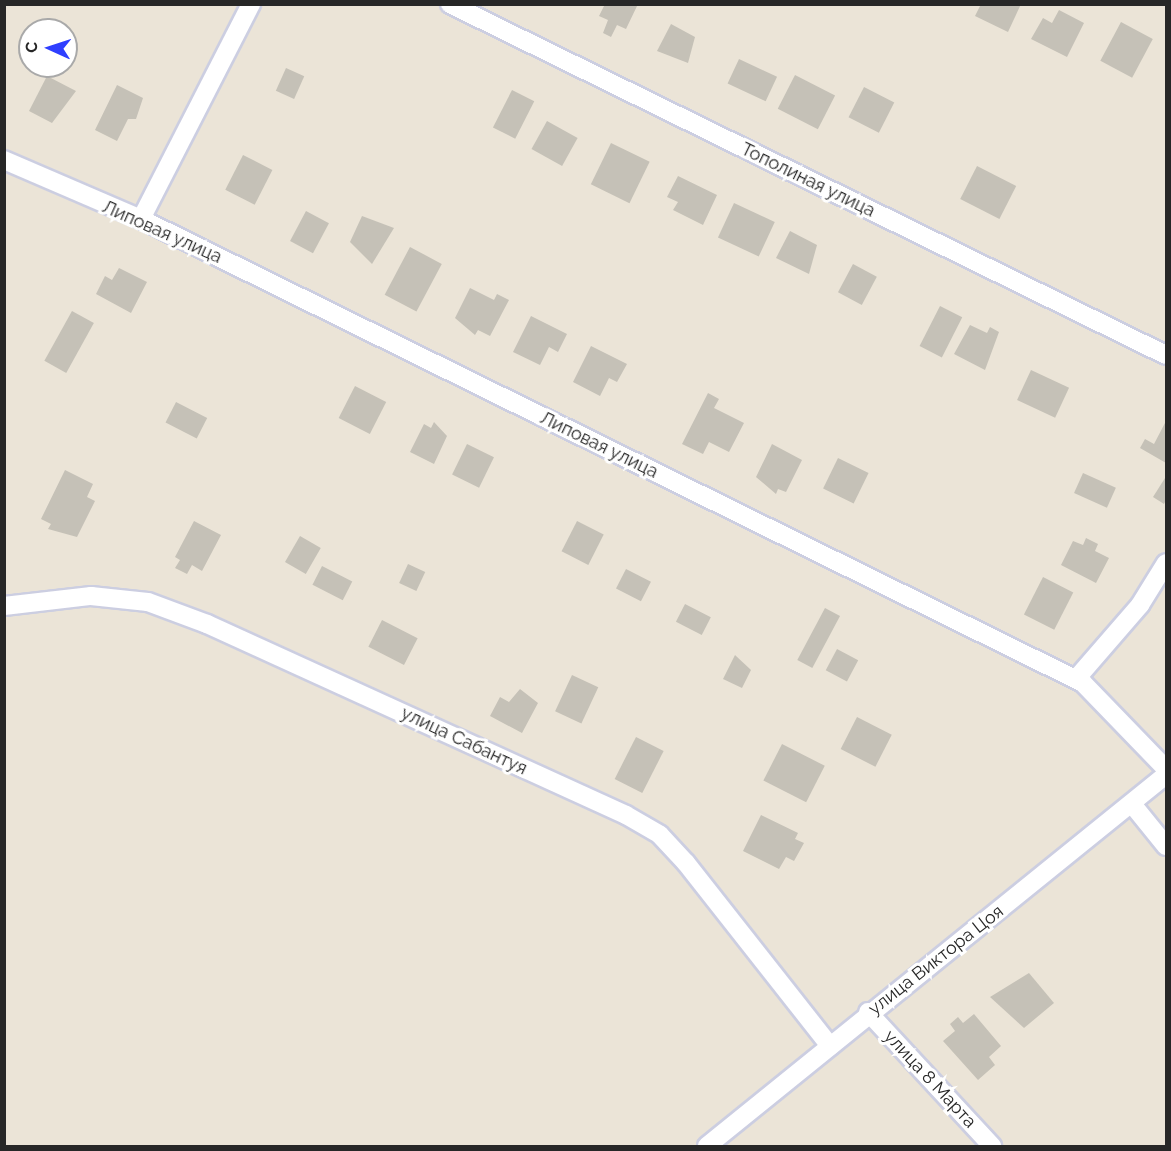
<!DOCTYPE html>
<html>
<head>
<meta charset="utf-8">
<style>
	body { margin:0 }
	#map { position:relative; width:1171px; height:1151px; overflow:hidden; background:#ebe4d7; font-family:Raleway,sans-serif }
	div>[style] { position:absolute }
	.building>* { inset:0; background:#c5c1b7; transform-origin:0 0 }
	.roads { filter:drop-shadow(2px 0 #cccee1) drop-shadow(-2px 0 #cccee1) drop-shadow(0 2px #cccee1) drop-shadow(0 -2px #cccee1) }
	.street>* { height:18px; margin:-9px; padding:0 9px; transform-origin:9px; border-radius:9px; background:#fff }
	span { translate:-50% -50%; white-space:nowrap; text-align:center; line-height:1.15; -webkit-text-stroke:6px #fff; paint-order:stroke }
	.street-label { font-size:18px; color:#272727 }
	.frame { position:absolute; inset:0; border:6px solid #272727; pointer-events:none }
	.north { position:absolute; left:18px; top:18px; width:60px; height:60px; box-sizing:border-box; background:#fff; border:2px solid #a9a9a9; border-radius:50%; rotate:273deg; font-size:16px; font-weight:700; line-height:24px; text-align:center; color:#272727 }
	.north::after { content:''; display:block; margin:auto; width:21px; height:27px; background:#2f3fff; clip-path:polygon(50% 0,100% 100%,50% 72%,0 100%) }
</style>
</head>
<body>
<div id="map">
	<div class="building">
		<i style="clip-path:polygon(605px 4px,638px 4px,626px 29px,617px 25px,611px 37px,603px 33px,608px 20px,599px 16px)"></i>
		<i style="clip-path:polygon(981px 4px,1021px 4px,1008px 32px,975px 16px)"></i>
		<i style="clip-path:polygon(1059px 10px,1084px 23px,1067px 57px,1031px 39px,1043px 18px,1052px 23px)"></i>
		<i style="left:1121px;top:22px;width:36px;height:44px;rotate:28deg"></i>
		<i style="clip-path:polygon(671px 24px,695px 37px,688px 63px,657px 51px)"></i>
		<i style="left:739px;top:59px;width:42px;height:27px;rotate:25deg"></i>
		<i style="left:286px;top:68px;width:20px;height:25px;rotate:24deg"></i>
		<i style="left:795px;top:75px;width:45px;height:38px;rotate:27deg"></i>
		<i style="clip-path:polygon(47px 76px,76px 91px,52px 123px,29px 111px)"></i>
		<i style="clip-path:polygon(117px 85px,143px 98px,136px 119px,128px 119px,117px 141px,95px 130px)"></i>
		<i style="left:864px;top:87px;width:34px;height:34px;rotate:27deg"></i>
		<i style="left:512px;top:90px;width:25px;height:42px;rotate:27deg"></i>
		<i style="left:547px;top:121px;width:35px;height:32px;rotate:29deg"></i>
		<i style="left:611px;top:143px;width:43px;height:46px;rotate:26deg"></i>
		<i style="left:243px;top:155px;width:33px;height:39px;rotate:27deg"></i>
		<i style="left:977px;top:166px;width:44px;height:37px;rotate:27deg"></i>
		<i style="clip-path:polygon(678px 176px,717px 195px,703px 225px,673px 210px,678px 202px,667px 197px)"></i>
		<i style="left:734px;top:203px;width:45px;height:38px;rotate:25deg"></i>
		<i style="left:306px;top:211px;width:26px;height:34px;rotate:28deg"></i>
		<i style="clip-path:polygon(362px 216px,394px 228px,372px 264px,350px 242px)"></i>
		<i style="clip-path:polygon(790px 231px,817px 245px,809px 274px,776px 258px)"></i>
		<i style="left:410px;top:247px;width:36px;height:54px;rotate:28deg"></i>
		<i style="left:853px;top:264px;width:27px;height:32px;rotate:28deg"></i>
		<i style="clip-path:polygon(119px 268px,147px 282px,131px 313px,96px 294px,105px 276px,112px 280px)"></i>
		<i style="clip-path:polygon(470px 288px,494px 300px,497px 294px,509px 300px,490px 336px,478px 330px,475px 335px,455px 318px)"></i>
		<i style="left:940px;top:306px;width:25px;height:45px;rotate:27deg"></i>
		<i style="left:72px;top:311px;width:25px;height:57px;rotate:29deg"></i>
		<i style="clip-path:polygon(531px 316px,567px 334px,558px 352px,549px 347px,540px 365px,513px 352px)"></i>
		<i style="clip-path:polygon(970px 325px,987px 333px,990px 327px,999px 332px,985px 370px,954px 354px)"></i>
		<i style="clip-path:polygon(591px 346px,627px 364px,617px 382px,609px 378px,600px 396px,573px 382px)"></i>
		<i style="left:1031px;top:370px;width:42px;height:33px;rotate:25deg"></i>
		<i style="left:355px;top:386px;width:35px;height:36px;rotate:27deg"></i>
		<i style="clip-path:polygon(708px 393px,719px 399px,714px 408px,744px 423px,729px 452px,709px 442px,703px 454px,682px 444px)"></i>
		<i style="left:176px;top:402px;width:35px;height:23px;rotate:27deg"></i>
		<i style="clip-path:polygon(1166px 421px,1166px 463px,1140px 448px,1145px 439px,1154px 444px)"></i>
		<i style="clip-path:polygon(434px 422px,447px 436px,434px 464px,410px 452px,424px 424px,431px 428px)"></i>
		<i style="left:467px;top:444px;width:30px;height:34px;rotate:26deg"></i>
		<i style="clip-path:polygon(772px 444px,802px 460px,786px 492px,778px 489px,776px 494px,756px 477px)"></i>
		<i style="left:838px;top:458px;width:34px;height:34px;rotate:26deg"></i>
		<i style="clip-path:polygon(65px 470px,93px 484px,87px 497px,95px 501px,77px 537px,48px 529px,51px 524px,41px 519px)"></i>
		<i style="left:1083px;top:473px;width:36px;height:22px;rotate:24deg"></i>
		<i style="clip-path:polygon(1165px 478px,1166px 500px,1164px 504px,1153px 497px)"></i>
		<i style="clip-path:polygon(194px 521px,221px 535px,202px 571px,192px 565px,187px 574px,175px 568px,180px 560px,175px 557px)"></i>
		<i style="left:577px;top:521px;width:30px;height:34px;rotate:27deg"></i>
		<i style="left:300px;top:536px;width:24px;height:30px;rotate:30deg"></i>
		<i style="clip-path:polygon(1086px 538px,1098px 544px,1095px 551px,1109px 558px,1096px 583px,1061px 565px,1073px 541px,1083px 545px)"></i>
		<i style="left:408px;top:564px;width:19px;height:21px;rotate:25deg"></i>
		<i style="left:322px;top:566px;width:34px;height:21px;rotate:27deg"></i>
		<i style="left:626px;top:569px;width:28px;height:22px;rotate:27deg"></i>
		<i style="left:1043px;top:577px;width:34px;height:42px;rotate:27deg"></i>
		<i style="left:685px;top:604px;width:29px;height:20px;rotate:27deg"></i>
		<i style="left:825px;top:608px;width:17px;height:59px;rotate:28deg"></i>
		<i style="left:382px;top:620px;width:40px;height:30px;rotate:27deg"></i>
		<i style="left:837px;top:649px;width:24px;height:24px;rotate:28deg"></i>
		<i style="clip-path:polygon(735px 655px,751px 670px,742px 688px,723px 679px)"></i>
		<i style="left:572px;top:675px;width:29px;height:40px;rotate:25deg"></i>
		<i style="clip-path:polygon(520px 689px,538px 703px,522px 733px,490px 716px,500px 697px,509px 702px)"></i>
		<i style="left:857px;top:717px;width:39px;height:36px;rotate:27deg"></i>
		<i style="left:636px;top:737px;width:31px;height:47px;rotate:27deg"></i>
		<i style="left:782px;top:744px;width:48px;height:41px;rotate:27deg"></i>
		<i style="clip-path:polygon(761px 815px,798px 833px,795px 839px,804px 843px,794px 861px,786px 857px,779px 869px,743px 851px)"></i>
		<i style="clip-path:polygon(1029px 973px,1054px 1003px,1024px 1028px,990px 997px)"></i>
		<i style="clip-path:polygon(974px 1014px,1001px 1046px,989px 1057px,995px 1065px,978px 1080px,943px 1041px,955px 1031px,950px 1024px,958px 1017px,963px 1023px)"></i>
	</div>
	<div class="roads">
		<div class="street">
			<i style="left:450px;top:4px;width:797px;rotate:26.12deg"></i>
			<i style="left:4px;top:160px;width:149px;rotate:23.3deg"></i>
			<i style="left:141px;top:219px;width:1050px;rotate:26.22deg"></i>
			<i style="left:1083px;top:683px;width:120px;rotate:46deg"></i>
			<i style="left:141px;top:219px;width:242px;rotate:-62.9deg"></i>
			<i style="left:4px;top:606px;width:88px;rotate:-6.6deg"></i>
			<i style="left:91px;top:596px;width:57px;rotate:6deg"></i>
			<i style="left:148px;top:602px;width:63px;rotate:20.4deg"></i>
			<i style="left:207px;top:624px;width:460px;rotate:24.5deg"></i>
			<i style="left:626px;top:815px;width:39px;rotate:30deg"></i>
			<i style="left:660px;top:835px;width:38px;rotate:47deg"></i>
			<i style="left:686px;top:863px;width:233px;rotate:51.8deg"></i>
			<i style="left:1076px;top:679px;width:98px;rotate:-49.1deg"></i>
			<i style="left:1140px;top:605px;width:49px;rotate:-58.2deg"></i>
			<i style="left:1132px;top:804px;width:54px;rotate:51deg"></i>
			<i style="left:868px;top:1012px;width:183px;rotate:47.2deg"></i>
			<i style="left:707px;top:1146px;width:590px;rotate:-38.95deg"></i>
		</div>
	</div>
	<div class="street-label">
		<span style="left:808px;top:180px;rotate:26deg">Тополиная улица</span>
		<span style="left:162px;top:232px;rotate:24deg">Липовая улица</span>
		<span style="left:599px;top:445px;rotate:26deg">Липовая улица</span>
		<span style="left:464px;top:741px;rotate:25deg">улица Сабантуя</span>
		<span style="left:936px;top:960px;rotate:-38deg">улица Виктора Цоя</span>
		<span style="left:930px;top:1079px;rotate:47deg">улица 8 Марта</span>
	</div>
	<div class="frame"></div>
	<div class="north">С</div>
</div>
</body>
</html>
